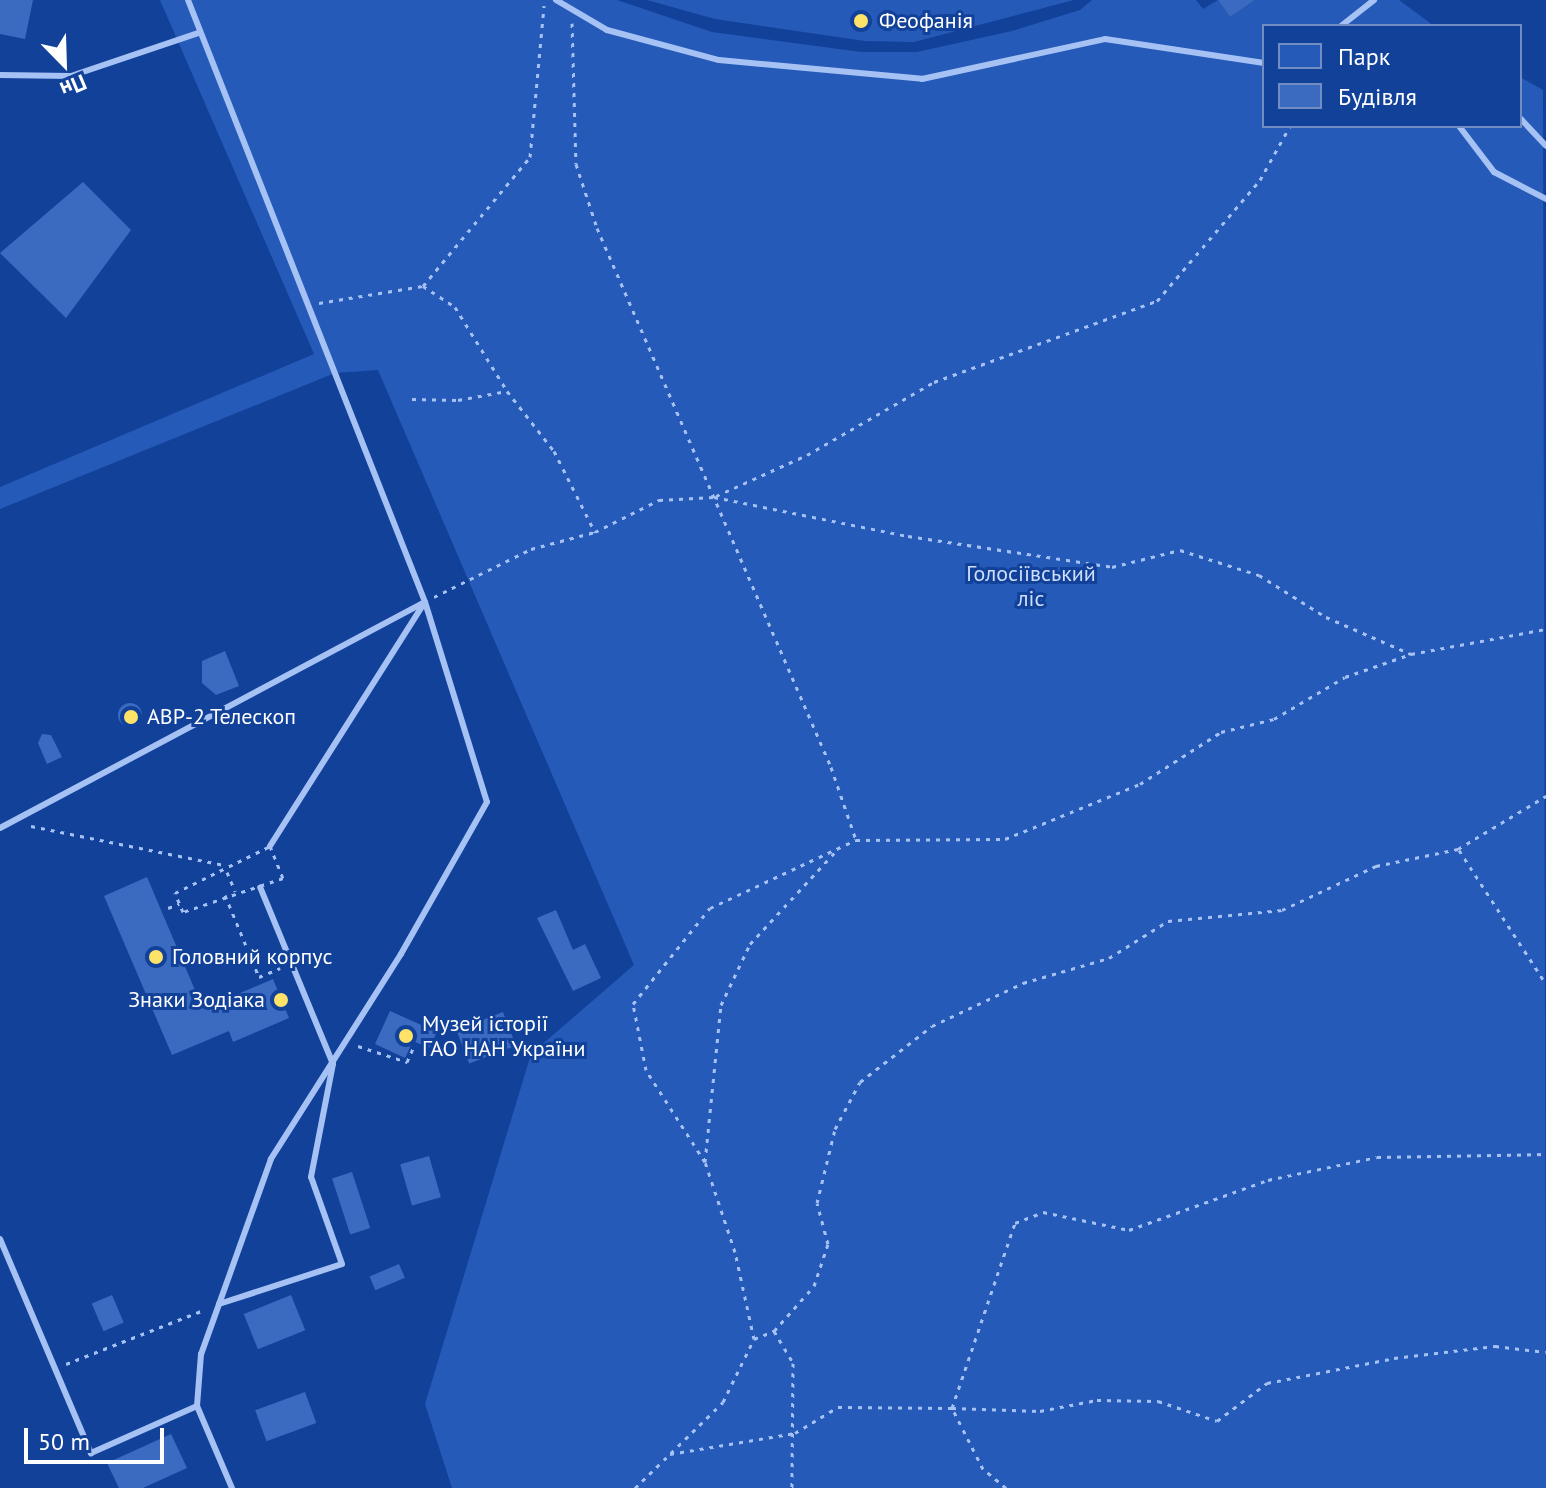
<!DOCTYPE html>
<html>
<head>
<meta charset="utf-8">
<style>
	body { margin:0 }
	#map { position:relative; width:1546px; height:1488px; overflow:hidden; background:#12419a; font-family:"PT Sans",sans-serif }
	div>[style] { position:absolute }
	.green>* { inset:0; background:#255ab8 }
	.building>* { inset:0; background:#3b6ac1; transform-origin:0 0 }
	.round { border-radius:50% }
	.path>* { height:3px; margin-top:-1.5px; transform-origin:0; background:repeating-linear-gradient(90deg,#a6c2f4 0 4px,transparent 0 10px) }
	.service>* { height:6px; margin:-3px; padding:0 3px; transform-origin:3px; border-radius:3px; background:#a6c2f4 }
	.dots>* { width:22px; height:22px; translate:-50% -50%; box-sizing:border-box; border:4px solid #12419a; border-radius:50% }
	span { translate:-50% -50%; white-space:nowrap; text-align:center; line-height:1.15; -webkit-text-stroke:6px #12419a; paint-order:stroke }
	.poi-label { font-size:22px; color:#fff }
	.left { translate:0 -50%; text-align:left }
	.right { translate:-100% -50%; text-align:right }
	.park-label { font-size:22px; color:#cedffd }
	.legend { position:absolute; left:1262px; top:24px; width:260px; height:104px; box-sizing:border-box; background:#12419a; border:2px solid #718dc2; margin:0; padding:10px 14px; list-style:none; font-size:24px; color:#fff }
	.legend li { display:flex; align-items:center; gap:16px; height:40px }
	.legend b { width:40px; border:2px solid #718dc2 }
	.north { position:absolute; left:24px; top:24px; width:80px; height:80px; -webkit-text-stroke:6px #12419a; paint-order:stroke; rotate:157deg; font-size:22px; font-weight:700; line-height:32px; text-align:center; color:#fff }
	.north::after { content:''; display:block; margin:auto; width:28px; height:36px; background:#fff; clip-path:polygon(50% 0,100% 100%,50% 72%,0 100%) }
	.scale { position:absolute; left:24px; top:1428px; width:140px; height:36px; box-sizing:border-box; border:4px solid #fff; border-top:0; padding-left:10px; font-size:24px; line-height:28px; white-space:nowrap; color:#fff; -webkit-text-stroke:6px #12419a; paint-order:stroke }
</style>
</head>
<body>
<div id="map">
	<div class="green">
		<i style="clip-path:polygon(160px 0,617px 0,712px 32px,861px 52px,917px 52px,1012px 31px,1080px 10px,1092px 0,1196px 0,1203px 9px,1218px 0,1230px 17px,1255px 0,1399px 0,1434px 26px,1264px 26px,1264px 126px,1520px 126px,1520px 77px,1543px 90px,1546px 1488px,452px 1488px,425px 1404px,531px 1054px,634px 965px,378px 370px,335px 373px,0 509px,0 487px,314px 354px)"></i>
		<i style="clip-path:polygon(647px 0,1074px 0,914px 42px,865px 41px,715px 19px)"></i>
	</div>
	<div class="building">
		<i style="clip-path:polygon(0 0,33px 0,25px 39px,0 34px)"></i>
		<i style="clip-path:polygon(1218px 0,1255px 0,1230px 17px)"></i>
		<i style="clip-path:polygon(83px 182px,131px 230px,66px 318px,0 253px)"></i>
		<i style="clip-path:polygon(225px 651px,239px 686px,216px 695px,202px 683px,202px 661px)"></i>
		<i class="round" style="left:118px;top:703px;width:24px;height:24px"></i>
		<i style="clip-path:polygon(42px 734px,51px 735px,62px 757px,47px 764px,38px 743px)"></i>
		<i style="clip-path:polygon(147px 877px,203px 1009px,273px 979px,289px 1018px,233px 1042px,229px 1031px,172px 1055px,104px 896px)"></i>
		<i style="clip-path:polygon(556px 910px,573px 950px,585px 944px,601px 978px,573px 991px,537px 918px)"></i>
		<i style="clip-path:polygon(390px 1011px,437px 1032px,429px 1048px,413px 1041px,405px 1058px,375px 1044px)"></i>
		<i style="left:503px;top:1012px;width:36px;height:50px;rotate:69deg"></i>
		<i style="left:429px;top:1156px;width:43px;height:30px;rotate:74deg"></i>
		<i style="left:352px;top:1172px;width:59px;height:21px;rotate:72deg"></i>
		<i style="left:399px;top:1264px;width:15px;height:32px;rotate:67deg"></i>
		<i style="left:112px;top:1295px;width:30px;height:22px;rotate:67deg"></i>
		<i style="left:291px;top:1295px;width:38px;height:51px;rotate:68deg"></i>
		<i style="left:305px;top:1392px;width:33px;height:53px;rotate:70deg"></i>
		<i style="clip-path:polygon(171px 1434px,187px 1468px,143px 1488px,119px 1488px,107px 1463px)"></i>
	</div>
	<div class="path">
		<i style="left:572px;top:23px;width:141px;rotate:88.4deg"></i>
		<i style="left:576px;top:164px;width:67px;rotate:71.8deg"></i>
		<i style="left:597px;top:228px;width:588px;rotate:66.53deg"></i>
		<i style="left:831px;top:767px;width:77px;rotate:71.1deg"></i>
		<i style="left:423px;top:286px;width:38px;rotate:33deg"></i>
		<i style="left:455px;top:307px;width:99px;rotate:58.2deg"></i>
		<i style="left:319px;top:303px;width:105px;rotate:-9.3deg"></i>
		<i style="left:423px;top:286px;width:168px;rotate:-50.3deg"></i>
		<i style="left:530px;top:157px;width:152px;rotate:-84.7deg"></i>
		<i style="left:412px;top:399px;width:46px;rotate:1.2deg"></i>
		<i style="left:458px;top:400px;width:50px;rotate:-10.4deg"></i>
		<i style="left:507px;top:391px;width:76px;rotate:51.9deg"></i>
		<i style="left:554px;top:451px;width:91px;rotate:63.2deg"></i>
		<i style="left:716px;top:496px;width:100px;rotate:-24.3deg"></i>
		<i style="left:807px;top:455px;width:146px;rotate:-29.9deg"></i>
		<i style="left:934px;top:382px;width:237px;rotate:-20deg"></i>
		<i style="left:1157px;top:301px;width:159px;rotate:-49.6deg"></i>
		<i style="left:1260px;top:180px;width:62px;rotate:-60.9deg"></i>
		<i style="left:434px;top:597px;width:108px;rotate:-26.3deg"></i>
		<i style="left:531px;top:549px;width:66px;rotate:-14.9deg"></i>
		<i style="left:595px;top:532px;width:72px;rotate:-26.6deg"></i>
		<i style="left:659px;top:500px;width:55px;rotate:-3.1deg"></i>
		<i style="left:714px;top:497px;width:198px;rotate:11.4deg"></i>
		<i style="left:908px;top:536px;width:206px;rotate:8.6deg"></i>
		<i style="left:1112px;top:567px;width:70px;rotate:-14deg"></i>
		<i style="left:1180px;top:550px;width:83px;rotate:17.6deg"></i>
		<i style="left:1259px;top:575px;width:79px;rotate:32.1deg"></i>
		<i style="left:1326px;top:617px;width:93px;rotate:23.5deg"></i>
		<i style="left:1411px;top:654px;width:137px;rotate:-10.5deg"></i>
		<i style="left:31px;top:826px;width:197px;rotate:11.4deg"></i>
		<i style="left:270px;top:846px;width:35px;rotate:68deg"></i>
		<i style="left:283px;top:878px;width:106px;rotate:161.2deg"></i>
		<i style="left:183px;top:912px;width:21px;rotate:-113deg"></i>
		<i style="left:175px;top:893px;width:106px;rotate:-26.3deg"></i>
		<i style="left:1459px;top:850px;width:160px;rotate:57deg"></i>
		<i style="left:227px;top:872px;width:21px;rotate:67deg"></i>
		<i style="left:225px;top:895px;width:89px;rotate:67.5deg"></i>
		<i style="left:259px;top:977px;width:23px;rotate:-23deg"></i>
		<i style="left:168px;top:908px;width:12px;rotate:-20deg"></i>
		<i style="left:358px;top:1046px;width:52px;rotate:18.1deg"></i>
		<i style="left:407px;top:1062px;width:17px;rotate:-66deg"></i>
		<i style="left:705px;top:1162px;width:109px;rotate:-122.7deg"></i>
		<i style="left:646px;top:1070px;width:67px;rotate:-101.1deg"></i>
		<i style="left:633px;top:1004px;width:123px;rotate:-51.3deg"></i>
		<i style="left:710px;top:908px;width:161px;rotate:-25deg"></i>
		<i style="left:856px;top:840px;width:149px;rotate:-0.4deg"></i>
		<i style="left:1005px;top:839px;width:146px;rotate:-22.2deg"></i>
		<i style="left:1140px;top:784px;width:96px;rotate:-32.7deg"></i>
		<i style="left:1221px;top:732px;width:55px;rotate:-13.8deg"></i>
		<i style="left:1274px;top:719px;width:82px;rotate:-30.6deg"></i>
		<i style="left:1345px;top:677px;width:70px;rotate:-19.2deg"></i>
		<i style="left:774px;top:1331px;width:37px;rotate:59deg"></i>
		<i style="left:793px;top:1363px;width:125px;rotate:90.5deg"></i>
		<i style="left:754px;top:1339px;width:22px;rotate:-22deg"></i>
		<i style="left:774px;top:1331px;width:60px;rotate:-48.4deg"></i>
		<i style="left:814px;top:1286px;width:44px;rotate:-71.6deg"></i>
		<i style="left:828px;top:1244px;width:42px;rotate:-105deg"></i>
		<i style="left:817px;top:1203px;width:76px;rotate:-76.3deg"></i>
		<i style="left:835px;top:1129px;width:53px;rotate:-62deg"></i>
		<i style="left:860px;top:1082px;width:91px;rotate:-37.9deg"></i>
		<i style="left:932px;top:1026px;width:101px;rotate:-25.3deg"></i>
		<i style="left:1023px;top:983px;width:90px;rotate:-16.2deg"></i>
		<i style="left:1109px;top:958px;width:70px;rotate:-32.1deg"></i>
		<i style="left:1168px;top:921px;width:115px;rotate:-5.5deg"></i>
		<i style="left:1282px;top:910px;width:104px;rotate:-25.1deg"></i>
		<i style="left:1376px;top:866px;width:84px;rotate:-11.7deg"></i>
		<i style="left:1458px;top:849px;width:103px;rotate:-31.1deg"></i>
		<i style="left:66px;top:1364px;width:148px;rotate:-21.4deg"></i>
		<i style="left:670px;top:1454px;width:127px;rotate:-9.5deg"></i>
		<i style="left:795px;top:1433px;width:50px;rotate:-31.2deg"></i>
		<i style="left:838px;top:1407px;width:114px;rotate:0.5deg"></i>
		<i style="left:952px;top:1408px;width:195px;rotate:-71.2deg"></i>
		<i style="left:1015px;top:1223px;width:30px;rotate:-21deg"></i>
		<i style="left:1043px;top:1212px;width:88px;rotate:11.8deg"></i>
		<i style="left:1129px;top:1230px;width:148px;rotate:-19.8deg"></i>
		<i style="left:1268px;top:1180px;width:111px;rotate:-11.9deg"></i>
		<i style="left:1377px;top:1157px;width:169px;rotate:-1deg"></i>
		<i style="left:635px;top:1488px;width:123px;rotate:-44.3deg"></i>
		<i style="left:723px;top:1402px;width:70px;rotate:-63.8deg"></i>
		<i style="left:754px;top:1339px;width:89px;rotate:-102.3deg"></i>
		<i style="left:735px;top:1252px;width:95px;rotate:-108.4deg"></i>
		<i style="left:705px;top:1162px;width:158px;rotate:-84.2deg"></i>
		<i style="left:721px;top:1005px;width:68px;rotate:-64.6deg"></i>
		<i style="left:750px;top:944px;width:127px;rotate:-47.2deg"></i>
		<i style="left:1006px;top:1488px;width:30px;rotate:-140deg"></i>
		<i style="left:983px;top:1469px;width:68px;rotate:-116.9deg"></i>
		<i style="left:952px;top:1408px;width:88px;rotate:2deg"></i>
		<i style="left:1040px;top:1411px;width:58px;rotate:-10.9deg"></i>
		<i style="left:1097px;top:1400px;width:61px;rotate:0.9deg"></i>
		<i style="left:1158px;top:1401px;width:62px;rotate:18.7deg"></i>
		<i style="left:1217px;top:1421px;width:63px;rotate:-37.2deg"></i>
		<i style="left:1267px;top:1383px;width:129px;rotate:-11.1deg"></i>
		<i style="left:1394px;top:1358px;width:102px;rotate:-6.8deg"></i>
		<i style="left:1495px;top:1346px;width:51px;rotate:6.7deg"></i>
	</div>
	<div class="service">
		<i style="left:188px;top:0;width:647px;rotate:68.51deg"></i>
		<i style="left:425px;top:602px;width:209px;rotate:72.8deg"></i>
		<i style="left:487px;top:802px;width:175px;rotate:119.5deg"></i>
		<i style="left:401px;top:954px;width:243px;rotate:122.4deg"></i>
		<i style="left:271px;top:1159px;width:207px;rotate:109.7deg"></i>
		<i style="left:201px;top:1354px;width:52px;rotate:94.4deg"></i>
		<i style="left:197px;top:1406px;width:89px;rotate:66.9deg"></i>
		<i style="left:556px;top:0;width:59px;rotate:30.5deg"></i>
		<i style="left:607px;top:30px;width:116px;rotate:15deg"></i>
		<i style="left:719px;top:60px;width:204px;rotate:5.3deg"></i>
		<i style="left:922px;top:79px;width:187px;rotate:-12.3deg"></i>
		<i style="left:1105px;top:39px;width:161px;rotate:8.6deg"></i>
		<i style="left:1341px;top:26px;width:42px;rotate:-38.2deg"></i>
		<i style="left:0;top:75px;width:71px;rotate:0.8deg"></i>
		<i style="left:71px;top:76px;width:134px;rotate:-18.7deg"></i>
		<i style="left:1520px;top:118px;width:38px;rotate:47deg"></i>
		<i style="left:1459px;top:126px;width:58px;rotate:52.7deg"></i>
		<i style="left:1494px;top:172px;width:59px;rotate:27.4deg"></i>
		<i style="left:0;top:828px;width:481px;rotate:-28deg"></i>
		<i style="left:270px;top:846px;width:285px;rotate:-57.6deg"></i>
		<i style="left:0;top:1239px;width:233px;rotate:67deg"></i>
		<i style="left:91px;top:1453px;width:116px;rotate:-23.9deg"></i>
		<i style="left:219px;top:1304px;width:129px;rotate:-18deg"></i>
		<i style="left:342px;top:1264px;width:92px;rotate:-109.6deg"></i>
		<i style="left:311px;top:1177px;width:115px;rotate:-79deg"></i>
		<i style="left:333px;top:1064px;width:191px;rotate:-112.4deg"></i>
	</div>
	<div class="dots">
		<i style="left:861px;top:21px;background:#ffe268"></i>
		<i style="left:131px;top:717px;background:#ffe268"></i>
		<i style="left:156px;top:957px;background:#ffe268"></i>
		<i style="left:281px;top:1000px;background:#ffe268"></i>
		<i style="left:406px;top:1036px;background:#ffe268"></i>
	</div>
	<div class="poi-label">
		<span class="left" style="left:879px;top:21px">Феофанія</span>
		<span class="left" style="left:147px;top:717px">АВР-2 Телескоп</span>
		<span class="left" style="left:172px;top:957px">Головний корпус</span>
		<span class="right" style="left:265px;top:1000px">Знаки Зодіака</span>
		<span class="left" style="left:422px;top:1036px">Музей історії<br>ГАО НАН України</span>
	</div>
	<div class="park-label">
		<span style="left:1031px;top:586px">Голосіївський<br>ліс</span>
	</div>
	<ul class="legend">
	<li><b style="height:22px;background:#255ab8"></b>Парк</li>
	<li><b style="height:22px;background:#3b6ac1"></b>Будівля</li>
	</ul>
	<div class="north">Пн</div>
	<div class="scale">50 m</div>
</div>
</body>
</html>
